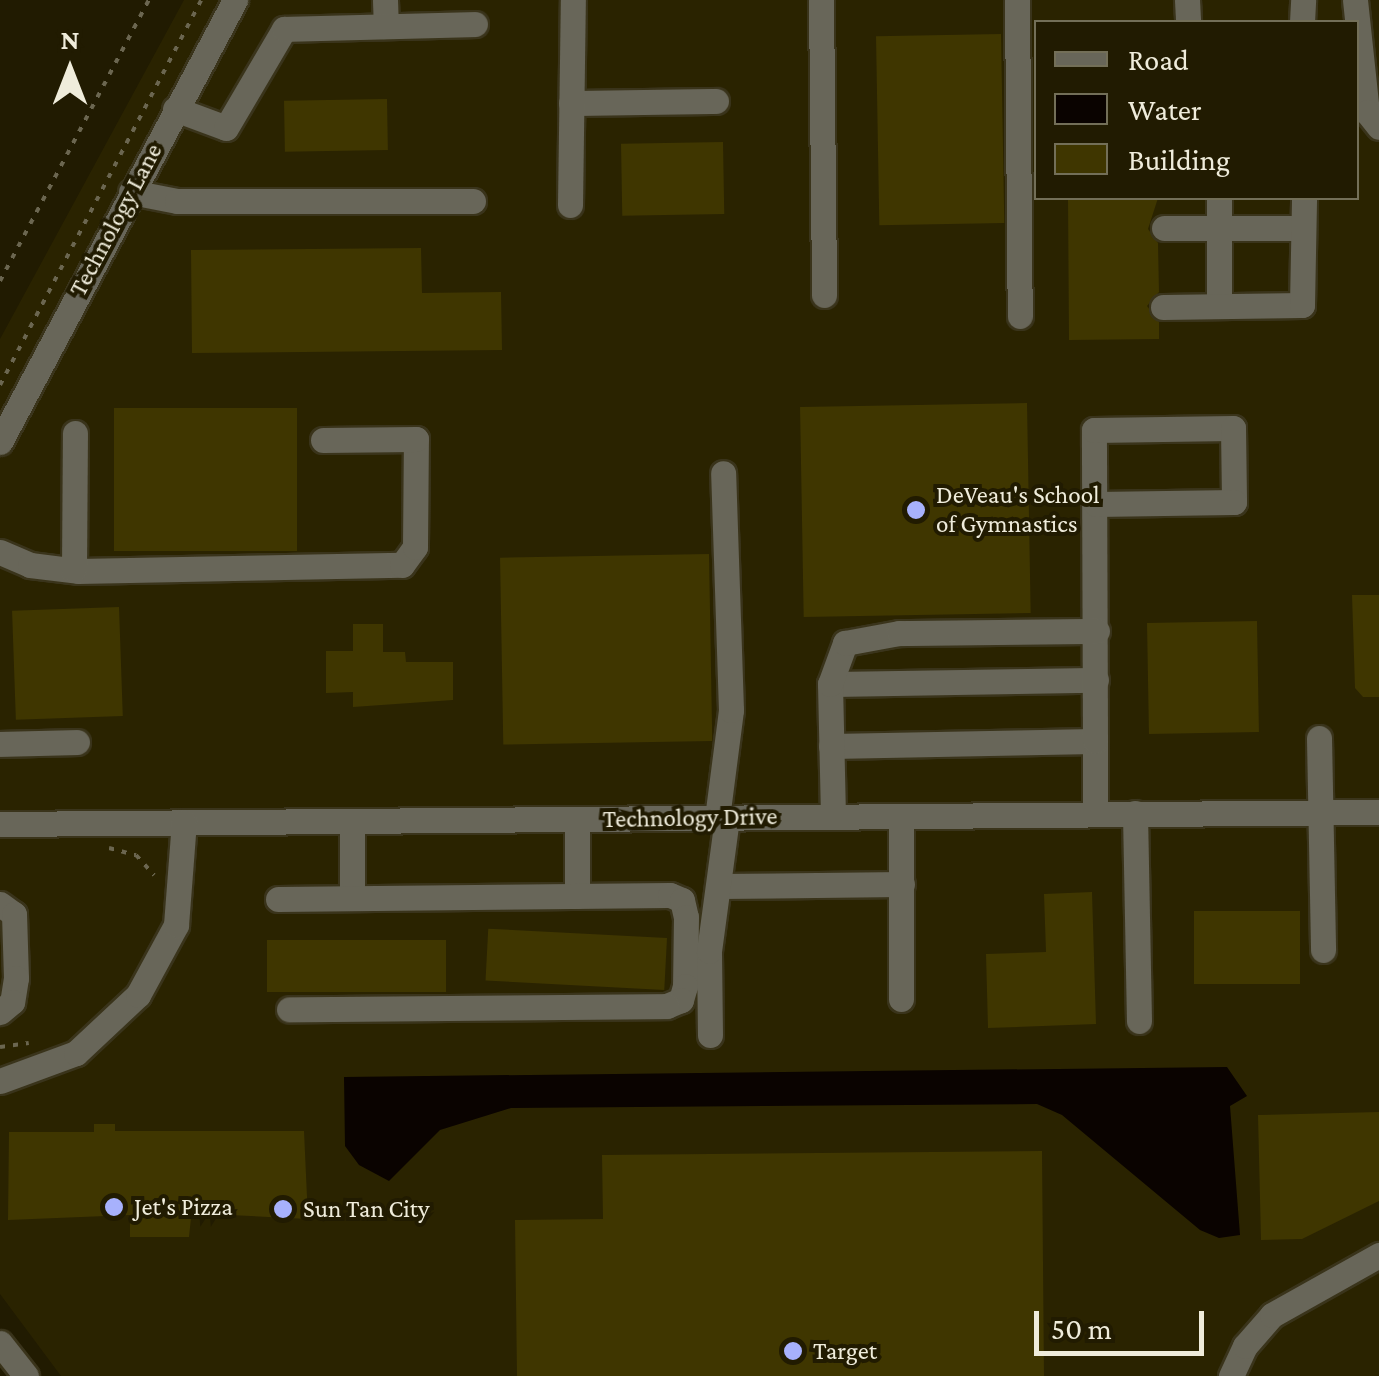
<!DOCTYPE html>
<html>
<head>
<meta charset="utf-8">
<style>
	body { margin:0 }
	#map { position:relative; width:1379px; height:1376px; overflow:hidden; background:#211b01; font-family:"Crimson Pro",serif }
	div>[style] { position:absolute }
	.built>* { inset:0; background:#2a2300 }
	.water>* { inset:0; background:#0a0300 }
	.building>* { inset:0; background:#3f3600; transform-origin:0 0 }
	.path>* { height:4px; margin-top:-2px; transform-origin:0; background:repeating-linear-gradient(90deg,#6b6650 0 5px,transparent 0 13px) }
	.roads { filter:drop-shadow(2px 0 #3a341b) drop-shadow(-2px 0 #3a341b) drop-shadow(0 2px #3a341b) drop-shadow(0 -2px #3a341b) }
	.minor>* { height:25px; margin:-12.5px; padding:0 12.5px; transform-origin:12.5px; border-radius:12.5px; background:#686659 }
	.dots>* { width:28px; height:28px; translate:-50% -50%; box-sizing:border-box; border:5px solid #211b01; border-radius:50% }
	span { translate:-50% -50%; white-space:nowrap; text-align:center; line-height:1.15; -webkit-text-stroke:8px #211b01; paint-order:stroke }
	.street-label { font-size:25px; color:#efecdb }
	.poi-label { font-size:25px; color:#efecdb }
	.left { translate:0 -50%; text-align:left }
	.legend { position:absolute; left:1034px; top:20px; width:325px; height:180px; box-sizing:border-box; background:#211b01; border:2px solid #736f58; margin:0; padding:12px 18px; list-style:none; font-size:30px; color:#efecdb }
	.legend li { display:flex; align-items:center; gap:20px; height:50px }
	.legend b { width:50px; border:2px solid #736f58 }
	.north { position:absolute; left:20px; top:20px; width:100px; height:100px; -webkit-text-stroke:8px #211b01; paint-order:stroke; rotate:0deg; font-size:28px; font-weight:700; line-height:40px; text-align:center; color:#efecdb }
	.north::after { content:''; display:block; margin:auto; width:35px; height:45px; background:#efecdb; clip-path:polygon(50% 0,100% 100%,50% 72%,0 100%) }
	.scale { position:absolute; left:1034px; top:1311px; width:170px; height:45px; box-sizing:border-box; border:5px solid #efecdb; border-top:0; padding-left:12px; font-size:30px; line-height:35px; white-space:nowrap; color:#efecdb; -webkit-text-stroke:8px #211b01; paint-order:stroke }
</style>
</head>
<body>
<div id="map">
	<div class="built">
		<i style="clip-path:polygon(evenodd,184px 0,1379px 0,1379px 1376px,61px 1376px,0 1294px,0 339px,184px 0,1036px 22px,1356px 22px,1356px 198px,1036px 198px,1036px 22px)"></i>
	</div>
	<div class="water">
		<i style="clip-path:polygon(1227px 1067px,1247px 1096px,1230px 1106px,1240px 1235px,1219px 1238px,1200px 1230px,1062px 1115px,1037px 1104px,511px 1108px,440px 1130px,389px 1181px,359px 1165px,345px 1146px,344px 1077px)"></i>
	</div>
	<div class="building">
		<i style="left:1001px;top:34px;width:189px;height:125px;rotate:89deg"></i>
		<i style="left:387px;top:99px;width:51px;height:103px;rotate:89deg"></i>
		<i style="left:723px;top:142px;width:72px;height:102px;rotate:89deg"></i>
		<i style="clip-path:polygon(1068px 198px,1158px 198px,1148px 229px,1158px 243px,1159px 292px,1147px 306px,1159px 322px,1159px 339px,1069px 340px)"></i>
		<i style="clip-path:polygon(421px 248px,422px 293px,501px 292px,502px 350px,192px 353px,191px 250px)"></i>
		<i style="left:1027px;top:403px;width:210px;height:227px;rotate:89deg"></i>
		<i style="left:297px;top:408px;width:143px;height:183px;rotate:90deg"></i>
		<i style="left:709px;top:554px;width:187px;height:209px;rotate:89deg"></i>
		<i style="clip-path:polygon(1352px 595px,1379px 595px,1379px 697px,1363px 697px,1355px 688px)"></i>
		<i style="left:119px;top:607px;width:109px;height:107px;rotate:88deg"></i>
		<i style="left:1257px;top:621px;width:111px;height:110px;rotate:89deg"></i>
		<i style="clip-path:polygon(353px 624px,383px 624px,383px 652px,405px 652px,406px 662px,453px 662px,453px 700px,353px 707px,353px 692px,326px 693px,326px 651px,353px 651px)"></i>
		<i style="clip-path:polygon(1092px 892px,1096px 1024px,988px 1028px,986px 954px,1046px 952px,1044px 894px)"></i>
		<i style="left:1300px;top:911px;width:73px;height:106px;rotate:90deg"></i>
		<i style="left:667px;top:938px;width:52px;height:179px;rotate:93deg"></i>
		<i style="left:446px;top:940px;width:52px;height:179px;rotate:90deg"></i>
		<i style="clip-path:polygon(1379px 1112px,1379px 1201px,1302px 1239px,1261px 1240px,1258px 1115px)"></i>
		<i style="clip-path:polygon(94px 1124px,115px 1124px,115px 1131px,304px 1131px,308px 1219px,209px 1214px,191px 1218px,189px 1237px,130px 1237px,130px 1215px,8px 1220px,9px 1132px,94px 1132px)"></i>
		<i style="clip-path:polygon(1042px 1151px,1044px 1376px,517px 1376px,515px 1220px,603px 1219px,602px 1155px)"></i>
	</div>
	<div class="path">
		<i style="left:0;top:281px;width:318px;rotate:-62.1deg"></i>
		<i style="left:0;top:385px;width:434px;rotate:-62.4deg"></i>
		<i style="left:109px;top:848px;width:28px;rotate:15deg"></i>
		<i style="left:136px;top:855px;width:27px;rotate:48deg"></i>
		<i style="left:0;top:1047px;width:29px;rotate:-8deg"></i>
	</div>
	<div class="roads">
		<div class="minor">
			<i style="left:385px;top:0;width:26px;rotate:88deg"></i>
			<i style="left:821px;top:0;width:295px;rotate:89.4deg"></i>
			<i style="left:1017px;top:0;width:316px;rotate:89.5deg"></i>
			<i style="left:1187px;top:0;width:22px;rotate:87deg"></i>
			<i style="left:1355px;top:0;width:113px;rotate:83.9deg"></i>
			<i style="left:1367px;top:112px;width:19px;rotate:51deg"></i>
			<i style="left:1302px;top:22px;width:22px;rotate:-87deg"></i>
			<i style="left:571px;top:103px;width:145px;rotate:-0.8deg"></i>
			<i style="left:175px;top:109px;width:54px;rotate:20.4deg"></i>
			<i style="left:226px;top:128px;width:115px;rotate:-59.6deg"></i>
			<i style="left:284px;top:29px;width:191px;rotate:-1.5deg"></i>
			<i style="left:131px;top:192px;width:47px;rotate:11.1deg"></i>
			<i style="left:177px;top:201px;width:296px"></i>
			<i style="left:1219px;top:198px;width:108px;rotate:90deg"></i>
			<i style="left:570px;top:205px;width:205px;rotate:-89.2deg"></i>
			<i style="left:1164px;top:228px;width:139px"></i>
			<i style="left:1163px;top:307px;width:139px;rotate:-0.8deg"></i>
			<i style="left:1302px;top:305px;width:107px;rotate:-88.9deg"></i>
			<i style="left:0;top:442px;width:501px;rotate:-62deg"></i>
			<i style="left:0;top:552px;width:33px;rotate:23deg"></i>
			<i style="left:30px;top:565px;width:48px;rotate:7.1deg"></i>
			<i style="left:78px;top:571px;width:324px;rotate:-1.1deg"></i>
			<i style="left:402px;top:565px;width:22px;rotate:-54deg"></i>
			<i style="left:415px;top:547px;width:108px;rotate:-89.5deg"></i>
			<i style="left:416px;top:439px;width:93px;rotate:179.4deg"></i>
			<i style="left:74px;top:570px;width:137px;rotate:-89.6deg"></i>
			<i style="left:830px;top:684px;width:266px;rotate:-0.9deg"></i>
			<i style="left:1319px;top:738px;width:212px;rotate:88.9deg"></i>
			<i style="left:1095px;top:741px;width:72px;rotate:90deg"></i>
			<i style="left:0;top:744px;width:77px;rotate:-1.5deg"></i>
			<i style="left:831px;top:746px;width:264px;rotate:-1.1deg"></i>
			<i style="left:1095px;top:741px;width:311px;rotate:-90.2deg"></i>
			<i style="left:1094px;top:430px;width:139px;rotate:-0.8deg"></i>
			<i style="left:1233px;top:428px;width:74px;rotate:89.2deg"></i>
			<i style="left:1234px;top:502px;width:138px;rotate:179.2deg"></i>
			<i style="left:1135px;top:813px;width:208px;rotate:88.9deg"></i>
			<i style="left:833px;top:816px;width:132px;rotate:-91.3deg"></i>
			<i style="left:830px;top:684px;width:44px;rotate:-69.9deg"></i>
			<i style="left:845px;top:643px;width:55px;rotate:-10.5deg"></i>
			<i style="left:899px;top:633px;width:198px;rotate:-0.6deg"></i>
			<i style="left:717px;top:818px;width:109px;rotate:-82.6deg"></i>
			<i style="left:731px;top:710px;width:237px;rotate:-91.9deg"></i>
			<i style="left:577px;top:819px;width:77px;rotate:90deg"></i>
			<i style="left:352px;top:821px;width:77px;rotate:90deg"></i>
			<i style="left:0;top:824px;width:1379px;rotate:-0.5deg"></i>
			<i style="left:720px;top:886px;width:182px;rotate:-0.6deg"></i>
			<i style="left:278px;top:899px;width:392px;rotate:-0.6deg"></i>
			<i style="left:670px;top:895px;width:13px;rotate:23deg"></i>
			<i style="left:682px;top:900px;width:17px;rotate:77deg"></i>
			<i style="left:686px;top:917px;width:69px;rotate:90.8deg"></i>
			<i style="left:685px;top:986px;width:15px;rotate:106deg"></i>
			<i style="left:681px;top:1000px;width:15px;rotate:157deg"></i>
			<i style="left:667px;top:1006px;width:378px;rotate:179.5deg"></i>
			<i style="left:0;top:904px;width:17px;rotate:36deg"></i>
			<i style="left:14px;top:914px;width:64px;rotate:88.2deg"></i>
			<i style="left:16px;top:978px;width:24px;rotate:99deg"></i>
			<i style="left:12px;top:1002px;width:16px;rotate:140deg"></i>
			<i style="left:901px;top:999px;width:183px;rotate:-90deg"></i>
			<i style="left:710px;top:1035px;width:84px;rotate:-90.7deg"></i>
			<i style="left:709px;top:951px;width:134px;rotate:-82.3deg"></i>
			<i style="left:0;top:1081px;width:81px;rotate:-20.2deg"></i>
			<i style="left:76px;top:1053px;width:85px;rotate:-43.1deg"></i>
			<i style="left:138px;top:995px;width:80px;rotate:-61.5deg"></i>
			<i style="left:176px;top:925px;width:103px;rotate:-85.6deg"></i>
			<i style="left:0;top:1343px;width:42px;rotate:51.8deg"></i>
			<i style="left:1231px;top:1376px;width:33px;rotate:-65deg"></i>
			<i style="left:1245px;top:1346px;width:41px;rotate:-48.9deg"></i>
			<i style="left:1272px;top:1315px;width:123px;rotate:-29.3deg"></i>
		</div>
	</div>
	<div class="dots">
		<i style="left:916px;top:510px;background:#a7b1fc"></i>
		<i style="left:114px;top:1207px;background:#a7b1fc"></i>
		<i style="left:283px;top:1209px;background:#a7b1fc"></i>
		<i style="left:793px;top:1351px;background:#a7b1fc"></i>
	</div>
	<div class="street-label">
		<span style="left:116px;top:220px;rotate:-62deg">Technology Lane</span>
		<span style="left:690px;top:818px;rotate:-1deg">Technology Drive</span>
	</div>
	<div class="poi-label">
		<span class="left" style="left:936px;top:510px">DeVeau's School<br>of Gymnastics</span>
		<span class="left" style="left:134px;top:1207px">Jet's Pizza</span>
		<span class="left" style="left:303px;top:1209px">Sun Tan City</span>
		<span class="left" style="left:813px;top:1351px">Target</span>
	</div>
	<ul class="legend">
	<li><b style="height:12px;background:#686659"></b>Road</li>
	<li><b style="height:28px;background:#0a0300"></b>Water</li>
	<li><b style="height:28px;background:#3f3600"></b>Building</li>
	</ul>
	<div class="north">N</div>
	<div class="scale">50 m</div>
</div>
</body>
</html>
